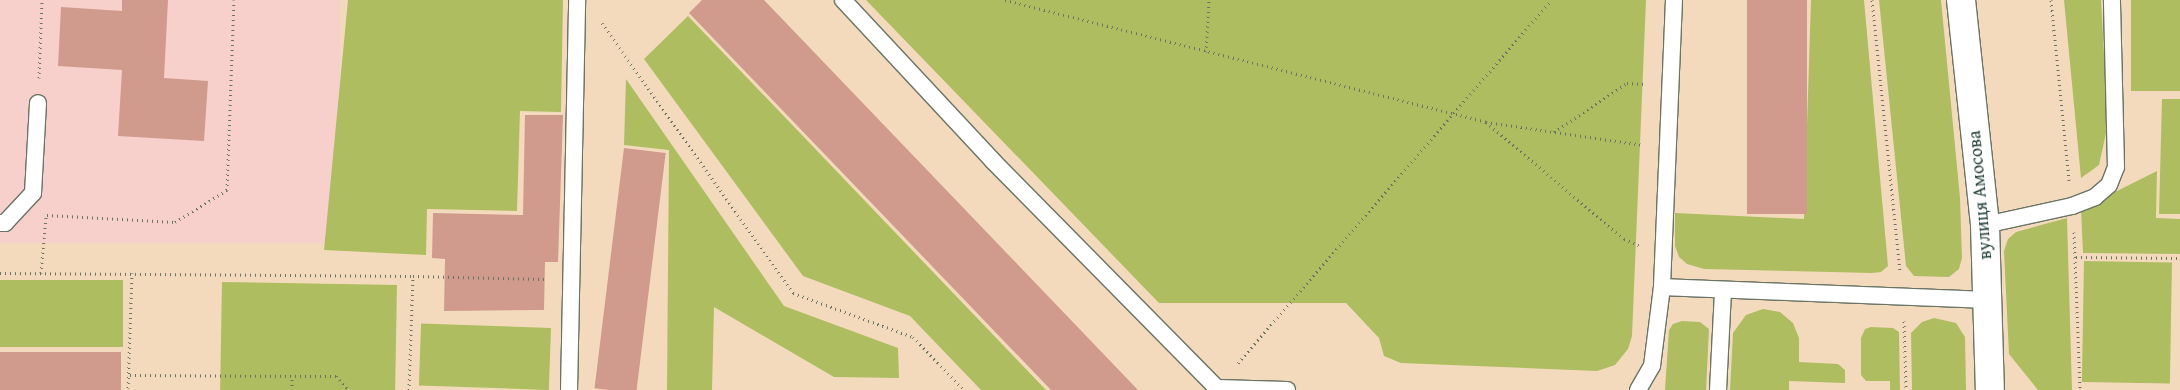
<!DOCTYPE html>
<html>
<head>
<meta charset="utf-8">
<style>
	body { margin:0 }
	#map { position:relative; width:2180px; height:390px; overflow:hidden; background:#f4dabd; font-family:"Gentium Book Plus",serif }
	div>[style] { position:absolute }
	.built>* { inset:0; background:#f7d0cb; transform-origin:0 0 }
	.green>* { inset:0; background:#aebd60; transform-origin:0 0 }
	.building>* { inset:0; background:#d09a8d; transform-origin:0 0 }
	.path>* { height:3px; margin-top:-1.5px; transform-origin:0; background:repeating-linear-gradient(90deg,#6a7464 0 1px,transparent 0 5px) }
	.roads { filter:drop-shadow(1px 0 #6a7464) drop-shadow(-1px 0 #6a7464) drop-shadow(0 1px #6a7464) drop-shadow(0 -1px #6a7464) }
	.service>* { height:16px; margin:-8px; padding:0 8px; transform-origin:8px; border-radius:8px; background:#fff }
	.tertiary>* { height:28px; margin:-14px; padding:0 14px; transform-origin:14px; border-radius:14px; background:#fff }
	span { translate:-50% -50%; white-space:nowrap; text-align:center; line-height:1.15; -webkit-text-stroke:4.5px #fff; paint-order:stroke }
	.street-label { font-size:18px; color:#1f3d34 }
</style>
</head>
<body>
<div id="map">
	<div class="built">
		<i style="left:0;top:0;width:340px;height:243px"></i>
	</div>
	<div class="green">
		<i style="clip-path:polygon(348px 0,563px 0,561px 112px,520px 111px,517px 211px,427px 209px,426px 255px,324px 250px)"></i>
		<i style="clip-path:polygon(866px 0,1646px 0,1632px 336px,1628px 349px,1615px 365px,1597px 371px,1401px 363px,1384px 356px,1379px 338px,1346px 303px,1159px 303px)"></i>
		<i style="clip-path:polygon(1811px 0,1864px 0,1888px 266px,1881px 272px,1872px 273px,1704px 269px,1687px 264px,1679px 257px,1675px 246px,1675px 213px,1804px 219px)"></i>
		<i style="clip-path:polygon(1879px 0,1941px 0,1960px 198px,1962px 258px,1959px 269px,1949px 277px,1914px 276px,1906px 266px)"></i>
		<i style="clip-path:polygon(2064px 0,2101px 0,2108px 124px,2099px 165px,2081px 178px)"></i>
		<i style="left:2131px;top:0;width:49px;height:91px"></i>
		<i style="clip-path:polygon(688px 16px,1046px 390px,981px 390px,910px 316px,803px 276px,644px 59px)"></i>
		<i style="clip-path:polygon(626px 79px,784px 306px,898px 348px,899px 378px,834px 377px,714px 307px,712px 390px,667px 390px,669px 150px,624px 145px)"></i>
		<i style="clip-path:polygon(2162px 99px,2180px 99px,2180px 214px,2159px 214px)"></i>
		<i style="clip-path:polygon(2157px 171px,2156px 218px,2180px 219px,2180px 254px,2083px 253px,2081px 209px)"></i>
		<i style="clip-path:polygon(2067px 218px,2072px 390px,2038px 390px,2009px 354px,2004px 251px,2008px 239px,2016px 232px)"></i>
		<i style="left:2084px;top:261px;width:88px;height:121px;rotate:1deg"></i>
		<i style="left:0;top:280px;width:123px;height:67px"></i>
		<i style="left:222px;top:282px;width:175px;height:108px;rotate:1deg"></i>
		<i style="clip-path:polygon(1763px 309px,1780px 312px,1793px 323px,1799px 338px,1799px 362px,1838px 364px,1845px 370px,1845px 383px,1789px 381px,1789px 390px,1730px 390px,1733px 333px,1746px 315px)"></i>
		<i style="clip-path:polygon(1934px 318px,1956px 323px,1965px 337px,1966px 390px,1912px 390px,1911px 333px,1922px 322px)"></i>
		<i style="clip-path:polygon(1682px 321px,1700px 322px,1709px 329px,1706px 390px,1665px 390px,1669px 330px,1673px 324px)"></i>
		<i style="clip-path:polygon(1871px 327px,1893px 328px,1899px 332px,1900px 390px,1890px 390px,1890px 381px,1866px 381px,1861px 375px,1861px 338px,1865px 329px)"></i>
		<i style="left:551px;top:328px;width:62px;height:130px;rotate:92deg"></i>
	</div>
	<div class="building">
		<i style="clip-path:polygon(122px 0,168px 0,164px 78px,208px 81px,204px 141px,118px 136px,122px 70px,58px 66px,61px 7px,122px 11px)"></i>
		<i style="clip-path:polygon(702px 0,764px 0,1138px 390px,1051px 390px,689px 13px)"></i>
		<i style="left:1747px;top:0;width:60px;height:214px"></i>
		<i style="clip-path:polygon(525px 115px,563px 115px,558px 262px,545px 262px,544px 310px,444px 311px,445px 259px,432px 258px,433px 213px,523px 215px)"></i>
		<i style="left:624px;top:148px;width:42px;height:242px;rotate:7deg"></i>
		<i style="left:0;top:352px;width:121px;height:38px"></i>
	</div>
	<div class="path">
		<i style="left:1005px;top:0;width:496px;rotate:14.2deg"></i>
		<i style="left:1486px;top:122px;width:159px;rotate:8.3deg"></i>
		<i style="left:1872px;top:0;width:274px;rotate:84.1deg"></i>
		<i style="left:2051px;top:0;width:182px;rotate:84.3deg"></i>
		<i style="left:602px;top:23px;width:331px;rotate:54.7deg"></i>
		<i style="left:793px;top:293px;width:128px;rotate:20.1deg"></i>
		<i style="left:913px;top:337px;width:74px;rotate:46.1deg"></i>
		<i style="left:1206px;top:52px;width:52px;rotate:-86.7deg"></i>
		<i style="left:39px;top:78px;width:78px;rotate:-87.8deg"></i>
		<i style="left:1486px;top:122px;width:181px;rotate:40.3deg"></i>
		<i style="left:1624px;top:239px;width:16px;rotate:22deg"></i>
		<i style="left:1554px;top:132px;width:88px;rotate:-33.9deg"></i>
		<i style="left:1627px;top:83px;width:18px;rotate:3deg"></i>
		<i style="left:47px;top:215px;width:128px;rotate:3.1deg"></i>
		<i style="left:175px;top:222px;width:61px;rotate:-31.6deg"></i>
		<i style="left:227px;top:190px;width:190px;rotate:-87.9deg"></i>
		<i style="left:2074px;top:232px;width:158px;rotate:87.8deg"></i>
		<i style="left:2076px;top:257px;width:104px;rotate:0.6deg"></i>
		<i style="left:0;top:273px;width:413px;rotate:0.4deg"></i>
		<i style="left:41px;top:273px;width:56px;rotate:-84.9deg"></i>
		<i style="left:1904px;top:321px;width:69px;rotate:88.3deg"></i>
		<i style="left:1238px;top:363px;width:479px;rotate:-49.2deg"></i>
		<i style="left:130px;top:375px;width:206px;rotate:0.3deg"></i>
		<i style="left:336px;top:376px;width:18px;rotate:49deg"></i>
		<i style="left:128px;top:388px;width:115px;rotate:-88deg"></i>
		<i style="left:292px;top:390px;width:14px;rotate:-90deg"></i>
		<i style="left:409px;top:390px;width:114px;rotate:-88deg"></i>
		<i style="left:413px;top:276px;width:133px;rotate:1.3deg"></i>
	</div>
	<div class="roads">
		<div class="service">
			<i style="left:843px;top:0;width:220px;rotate:47deg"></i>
			<i style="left:993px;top:161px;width:319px;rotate:45.4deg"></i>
			<i style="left:1217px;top:388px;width:70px;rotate:1.6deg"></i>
			<i style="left:1674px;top:0;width:287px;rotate:92.4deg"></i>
			<i style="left:1662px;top:287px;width:325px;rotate:2.3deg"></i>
			<i style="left:0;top:223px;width:5px"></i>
			<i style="left:5px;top:223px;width:41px;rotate:-47deg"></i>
			<i style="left:33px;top:193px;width:90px;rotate:-86.8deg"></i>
			<i style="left:1985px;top:225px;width:89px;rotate:-12.3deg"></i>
			<i style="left:2072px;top:206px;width:25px;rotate:-21deg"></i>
			<i style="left:2095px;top:197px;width:18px;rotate:-41deg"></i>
			<i style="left:2109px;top:185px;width:19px;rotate:-69deg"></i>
			<i style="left:2116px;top:167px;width:167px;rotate:-91.4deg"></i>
			<i style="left:569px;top:390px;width:390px;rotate:-88.8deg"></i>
			<i style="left:1638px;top:390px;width:28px;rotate:-60deg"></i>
			<i style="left:1652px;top:366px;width:80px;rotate:-82.8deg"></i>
			<i style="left:1718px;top:390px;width:100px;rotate:-87.1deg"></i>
		</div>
		<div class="tertiary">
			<i style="left:1961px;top:0;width:226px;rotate:83.9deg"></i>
			<i style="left:1985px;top:225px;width:165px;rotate:88.3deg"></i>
		</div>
	</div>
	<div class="street-label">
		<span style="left:1980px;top:195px;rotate:-95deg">вулиця Амосова</span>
	</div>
</div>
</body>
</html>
